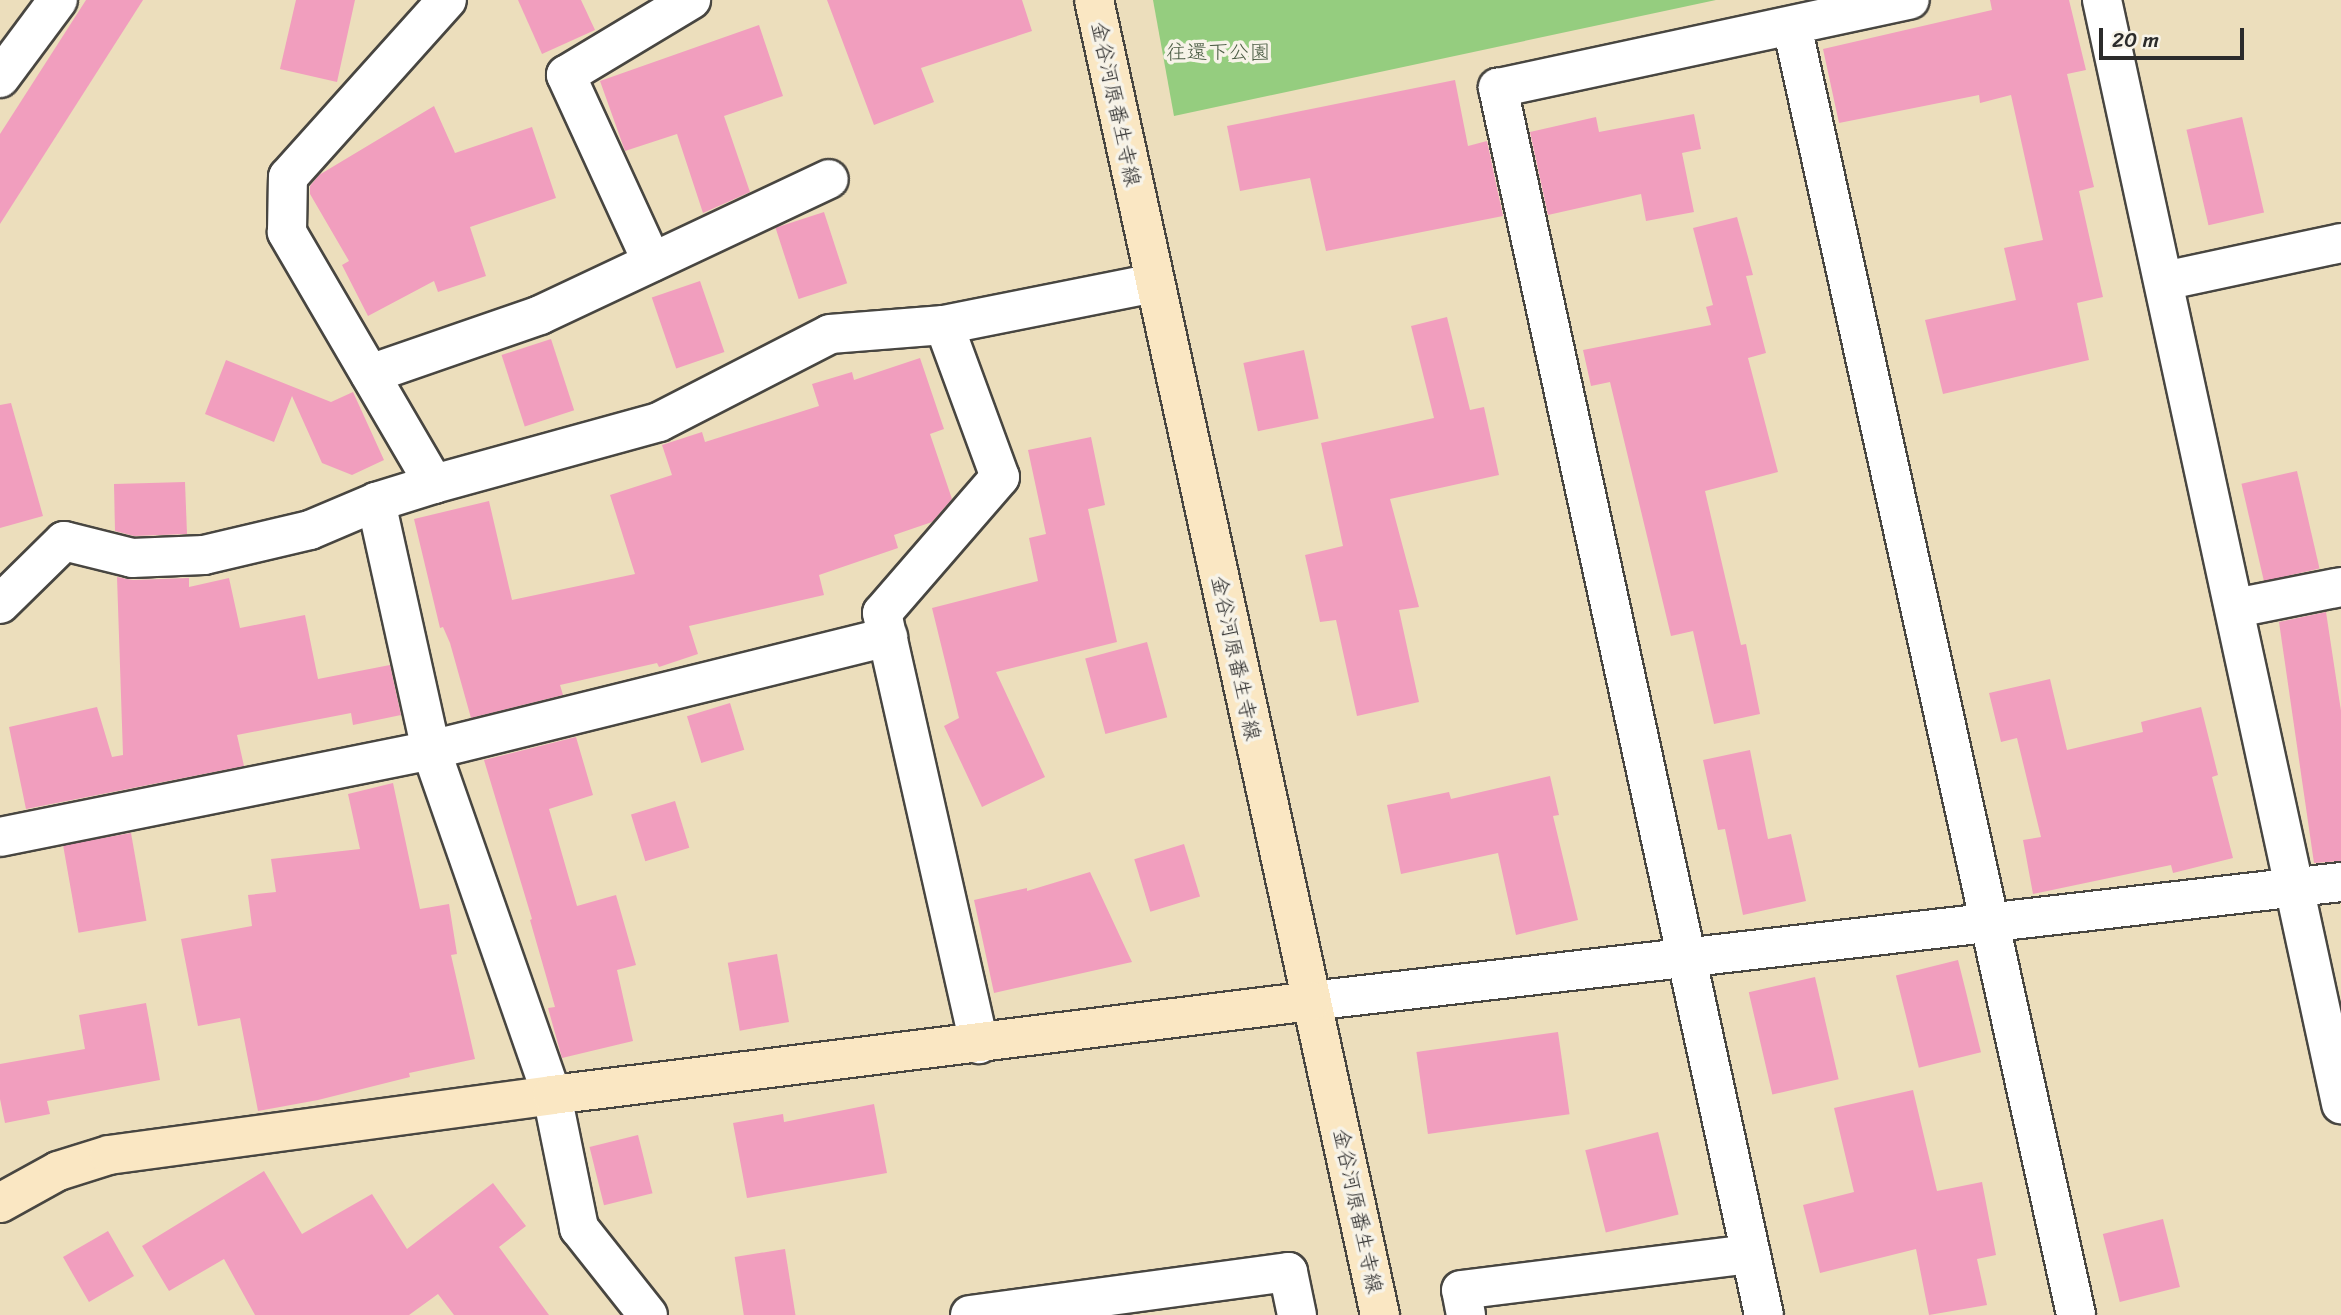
<!DOCTYPE html>
<html>
<head>
<meta charset="utf-8">
<style>
	body { margin:0 }
	#map { position:relative; width:2341px; height:1315px; overflow:hidden; background:#ecdebc; font-family:Sriracha,"Klee One",sans-serif }
	div>[style] { position:absolute }
	.green>* { inset:0; background:#95cd7f }
	.building>* { inset:0; background:#f19ebe; transform-origin:0 0 }
	.roads { filter:drop-shadow(2px 0 #484641) drop-shadow(-2px 0 #484641) drop-shadow(0 2px #484641) drop-shadow(0 -2px #484641) }
	.street>* { height:38px; margin:-19px; padding:0 19px; transform-origin:19px; border-radius:19px; background:#fff }
	.secondary>* { height:38px; margin:-19px; padding:0 19px; transform-origin:19px; border-radius:19px; background:#fae7c3 }
	span { translate:-50% -50%; white-space:nowrap; text-align:center; line-height:1.15; -webkit-text-stroke:7px #f7f3e8; paint-order:stroke }
	.park-label { font-size:21px; color:#4b5c44 }
	.street-label { font-size:21px; color:#2b2b2b }
	.scale { position:absolute; left:2099px; top:28px; width:145px; height:32px; box-sizing:border-box; border:4px solid #2b2b2b; border-top:0; padding-left:9px; font-size:21px; line-height:24px; white-space:nowrap; color:#2b2b2b; -webkit-text-stroke:5px #f7f3e8; paint-order:stroke }
</style>
</head>
<body>
<div id="map">
	<div class="green">
		<i style="clip-path:polygon(1153px 0,1716px 0,1174px 116px)"></i>
	</div>
	<div class="building">
		<i style="clip-path:polygon(86px 0,143px 0,0 224px,0 134px)"></i>
		<i style="clip-path:polygon(296px 0,355px 0,337px 82px,280px 69px)"></i>
		<i style="clip-path:polygon(518px 0,581px 0,595px 30px,542px 54px)"></i>
		<i style="clip-path:polygon(827px 0,1022px 0,1032px 31px,921px 68px,934px 102px,874px 125px)"></i>
		<i style="clip-path:polygon(1990px 0,2069px 0,2086px 70px,2067px 74px,2094px 187px,2079px 191px,2103px 297px,2077px 303px,2089px 360px,1943px 394px,1925px 320px,2016px 300px,2004px 248px,2043px 240px,2011px 95px,1980px 103px,1979px 95px,1839px 123px,1823px 49px,1992px 10px)"></i>
		<i style="clip-path:polygon(759px 25px,783px 96px,724px 116px,750px 192px,703px 213px,677px 134px,625px 151px,600px 81px)"></i>
		<i style="clip-path:polygon(1455px 80px,1468px 146px,1487px 141px,1503px 216px,1326px 251px,1310px 178px,1240px 191px,1227px 126px)"></i>
		<i style="clip-path:polygon(434px 106px,455px 153px,532px 127px,556px 198px,470px 227px,486px 276px,438px 292px,434px 281px,368px 316px,342px 265px,349px 261px,310px 194px,310px 186px,319px 175px)"></i>
		<i style="clip-path:polygon(1694px 114px,1701px 149px,1682px 153px,1694px 212px,1646px 221px,1641px 194px,1548px 215px,1530px 132px,1596px 117px,1599px 132px)"></i>
		<i style="left:2242px;top:117px;width:98px;height:57px;rotate:77deg"></i>
		<i style="left:824px;top:212px;width:75px;height:51px;rotate:72deg"></i>
		<i style="clip-path:polygon(1737px 217px,1753px 275px,1746px 276px,1766px 353px,1748px 358px,1778px 472px,1705px 491px,1741px 645px,1746px 644px,1760px 714px,1714px 724px,1693px 631px,1671px 636px,1610px 382px,1591px 386px,1583px 350px,1711px 325px,1706px 307px,1713px 305px,1693px 228px)"></i>
		<i style="left:700px;top:281px;width:75px;height:51px;rotate:71deg"></i>
		<i style="clip-path:polygon(1447px 317px,1470px 410px,1484px 407px,1499px 475px,1390px 499px,1419px 607px,1399px 610px,1419px 702px,1357px 716px,1336px 620px,1320px 622px,1305px 555px,1343px 546px,1321px 443px,1434px 418px,1411px 326px)"></i>
		<i style="left:551px;top:339px;width:75px;height:52px;rotate:72deg"></i>
		<i style="left:1304px;top:350px;width:70px;height:62px;rotate:78deg"></i>
		<i style="clip-path:polygon(920px 358px,944px 429px,930px 434px,952px 499px,932px 522px,894px 535px,898px 548px,819px 575px,824px 595px,689px 626px,698px 654px,659px 667px,657px 663px,560px 685px,563px 695px,471px 718px,450px 643px,443px 627px,440px 628px,414px 519px,489px 501px,512px 600px,635px 574px,610px 495px,672px 475px,662px 445px,702px 432px,705px 442px,819px 406px,812px 384px,852px 372px,854px 380px)"></i>
		<i style="clip-path:polygon(226px 360px,331px 402px,353px 392px,384px 460px,352px 475px,322px 463px,292px 396px,274px 442px,205px 414px)"></i>
		<i style="clip-path:polygon(11px 403px,43px 516px,0 528px,0 405px)"></i>
		<i style="clip-path:polygon(1091px 437px,1105px 505px,1088px 509px,1117px 642px,996px 672px,1045px 777px,982px 807px,944px 726px,959px 718px,932px 608px,1038px 581px,1029px 538px,1046px 534px,1028px 450px)"></i>
		<i style="left:2297px;top:471px;width:100px;height:57px;rotate:77deg"></i>
		<i style="clip-path:polygon(185px 482px,187px 534px,134px 536px,115px 531px,114px 484px)"></i>
		<i style="clip-path:polygon(117px 577px,133px 580px,189px 578px,189px 587px,229px 578px,240px 628px,305px 615px,318px 679px,390px 665px,401px 715px,353px 725px,351px 713px,237px 735px,244px 766px,26px 809px,9px 727px,97px 707px,112px 757px,123px 755px)"></i>
		<i style="clip-path:polygon(2326px 612px,2341px 711px,2341px 861px,2314px 863px,2279px 622px)"></i>
		<i style="left:1147px;top:642px;width:78px;height:64px;rotate:75deg"></i>
		<i style="clip-path:polygon(2050px 679px,2067px 750px,2143px 732px,2141px 722px,2201px 707px,2218px 775px,2212px 777px,2233px 858px,2173px 873px,2171px 865px,2033px 894px,2023px 840px,2041px 837px,2017px 738px,2001px 742px,1989px 693px)"></i>
		<i style="left:730px;top:703px;width:49px;height:45px;rotate:73deg"></i>
		<i style="clip-path:polygon(576px 737px,593px 795px,549px 809px,577px 906px,616px 895px,636px 965px,617px 970px,633px 1041px,562px 1058px,548px 1008px,555px 1007px,530px 920px,532px 919px,484px 760px)"></i>
		<i style="clip-path:polygon(1750px 750px,1768px 839px,1791px 834px,1806px 901px,1743px 915px,1725px 829px,1718px 830px,1703px 760px)"></i>
		<i style="clip-path:polygon(1550px 776px,1559px 815px,1553px 816px,1578px 920px,1516px 935px,1498px 853px,1401px 874px,1387px 805px,1449px 792px,1451px 799px)"></i>
		<i style="clip-path:polygon(393px 783px,420px 909px,449px 904px,457px 954px,451px 955px,475px 1059px,409px 1073px,410px 1077px,318px 1100px,258px 1111px,240px 1018px,198px 1026px,181px 939px,252px 926px,248px 895px,276px 892px,271px 859px,360px 849px,348px 794px)"></i>
		<i style="left:675px;top:801px;width:49px;height:46px;rotate:73deg"></i>
		<i style="left:131px;top:833px;width:89px;height:69px;rotate:80deg"></i>
		<i style="left:1184px;top:844px;width:55px;height:52px;rotate:73deg"></i>
		<i style="clip-path:polygon(1090px 872px,1132px 962px,994px 993px,974px 900px,1027px 888px,1027px 891px)"></i>
		<i style="left:777px;top:954px;width:69px;height:50px;rotate:80deg"></i>
		<i style="left:1958px;top:960px;width:95px;height:64px;rotate:76deg"></i>
		<i style="left:1815px;top:977px;width:105px;height:68px;rotate:77deg"></i>
		<i style="clip-path:polygon(146px 1003px,160px 1080px,47px 1101px,50px 1114px,5px 1123px,0 1099px,0 1064px,85px 1049px,79px 1015px)"></i>
		<i style="left:1558px;top:1032px;width:83px;height:143px;rotate:82deg"></i>
		<i style="clip-path:polygon(1913px 1090px,1937px 1191px,1982px 1182px,1996px 1255px,1977px 1259px,1987px 1305px,1929px 1315px,1916px 1249px,1820px 1273px,1803px 1205px,1854px 1192px,1834px 1108px)"></i>
		<i style="clip-path:polygon(874px 1104px,887px 1173px,747px 1198px,733px 1123px,783px 1114px,784px 1122px)"></i>
		<i style="left:1658px;top:1132px;width:85px;height:75px;rotate:76deg"></i>
		<i style="left:638px;top:1135px;width:60px;height:50px;rotate:76deg"></i>
		<i style="clip-path:polygon(264px 1171px,302px 1234px,372px 1194px,407px 1249px,493px 1183px,526px 1226px,499px 1247px,549px 1315px,454px 1315px,438px 1294px,409px 1315px,255px 1315px,224px 1259px,169px 1291px,142px 1246px)"></i>
		<i style="left:2163px;top:1219px;width:70px;height:62px;rotate:76deg"></i>
		<i style="left:108px;top:1231px;width:52px;height:52px;rotate:60deg"></i>
		<i style="left:785px;top:1249px;width:67px;height:51px;rotate:81deg"></i>
	</div>
	<div class="roads">
		<div class="street">
			<i style="left:2102px;top:0;width:1130px;rotate:77.78deg"></i>
			<i style="left:1792px;top:26px;width:1320px;rotate:77.57deg"></i>
			<i style="left:0;top:78px;width:97px;rotate:-53.4deg"></i>
			<i style="left:652px;top:262px;width:206px;rotate:-114.7deg"></i>
			<i style="left:566px;top:75px;width:146px;rotate:-31deg"></i>
			<i style="left:2164px;top:281px;width:181px;rotate:-12.1deg"></i>
			<i style="left:944px;top:325px;width:162px;rotate:69.8deg"></i>
			<i style="left:1000px;top:477px;width:180px;rotate:130.9deg"></i>
			<i style="left:882px;top:613px;width:442px;rotate:77.3deg"></i>
			<i style="left:370px;top:374px;width:180px;rotate:-19.1deg"></i>
			<i style="left:540px;top:315px;width:319px;rotate:-25.2deg"></i>
			<i style="left:434px;top:484px;width:292px;rotate:-120.3deg"></i>
			<i style="left:287px;top:232px;width:55px;rotate:-89deg"></i>
			<i style="left:288px;top:177px;width:238px;rotate:-48.1deg"></i>
			<i style="left:376px;top:502px;width:254px;rotate:77.5deg"></i>
			<i style="left:431px;top:750px;width:366px;rotate:70.7deg"></i>
			<i style="left:552px;top:1095px;width:136px;rotate:78.5deg"></i>
			<i style="left:579px;top:1228px;width:111px;rotate:51.6deg"></i>
			<i style="left:0;top:604px;width:90px;rotate:-44.5deg"></i>
			<i style="left:64px;top:541px;width:70px;rotate:14deg"></i>
			<i style="left:132px;top:558px;width:72px;rotate:-2.4deg"></i>
			<i style="left:204px;top:555px;width:109px;rotate:-13.3deg"></i>
			<i style="left:310px;top:530px;width:72px;rotate:-23deg"></i>
			<i style="left:376px;top:502px;width:61px;rotate:-17.2deg"></i>
			<i style="left:434px;top:484px;width:233px;rotate:-15.4deg"></i>
			<i style="left:659px;top:422px;width:192px;rotate:-27.2deg"></i>
			<i style="left:830px;top:334px;width:114px;rotate:-4.5deg"></i>
			<i style="left:944px;top:325px;width:214px;rotate:-11.3deg"></i>
			<i style="left:2236px;top:608px;width:107px;rotate:-11.3deg"></i>
			<i style="left:0;top:837px;width:440px;rotate:-11.4deg"></i>
			<i style="left:431px;top:750px;width:471px;rotate:-13.9deg"></i>
			<i style="left:1311px;top:1001px;width:1037px;rotate:-6.59deg"></i>
			<i style="left:970px;top:1315px;width:321px;rotate:-7.7deg"></i>
			<i style="left:1288px;top:1272px;width:44px;rotate:78.2deg"></i>
			<i style="left:1466px;top:1315px;width:25px;rotate:-101deg"></i>
			<i style="left:1461px;top:1290px;width:292px;rotate:-7.1deg"></i>
			<i style="left:1764px;top:1315px;width:1256px;rotate:-102.23deg"></i>
			<i style="left:1498px;top:88px;width:421px;rotate:-12.1deg"></i>
		</div>
		<div class="secondary">
			<i style="left:1094px;top:0;width:1346px;rotate:77.73deg"></i>
			<i style="left:0;top:1203px;width:66px;rotate:-28.9deg"></i>
			<i style="left:58px;top:1171px;width:53px;rotate:-17.4deg"></i>
			<i style="left:109px;top:1155px;width:447px;rotate:-7.7deg"></i>
			<i style="left:552px;top:1095px;width:765px;rotate:-7.06deg"></i>
		</div>
	</div>
	<div class="park-label">
		<span style="left:1218px;top:52px">往還下公園</span>
	</div>
	<div class="street-label">
		<span style="left:1116px;top:104px;rotate:78deg">金谷河原番生寺線</span>
		<span style="left:1236px;top:658px;rotate:78deg">金谷河原番生寺線</span>
		<span style="left:1358px;top:1211px;rotate:78deg">金谷河原番生寺線</span>
	</div>
	<div class="scale">20 m</div>
</div>
</body>
</html>
